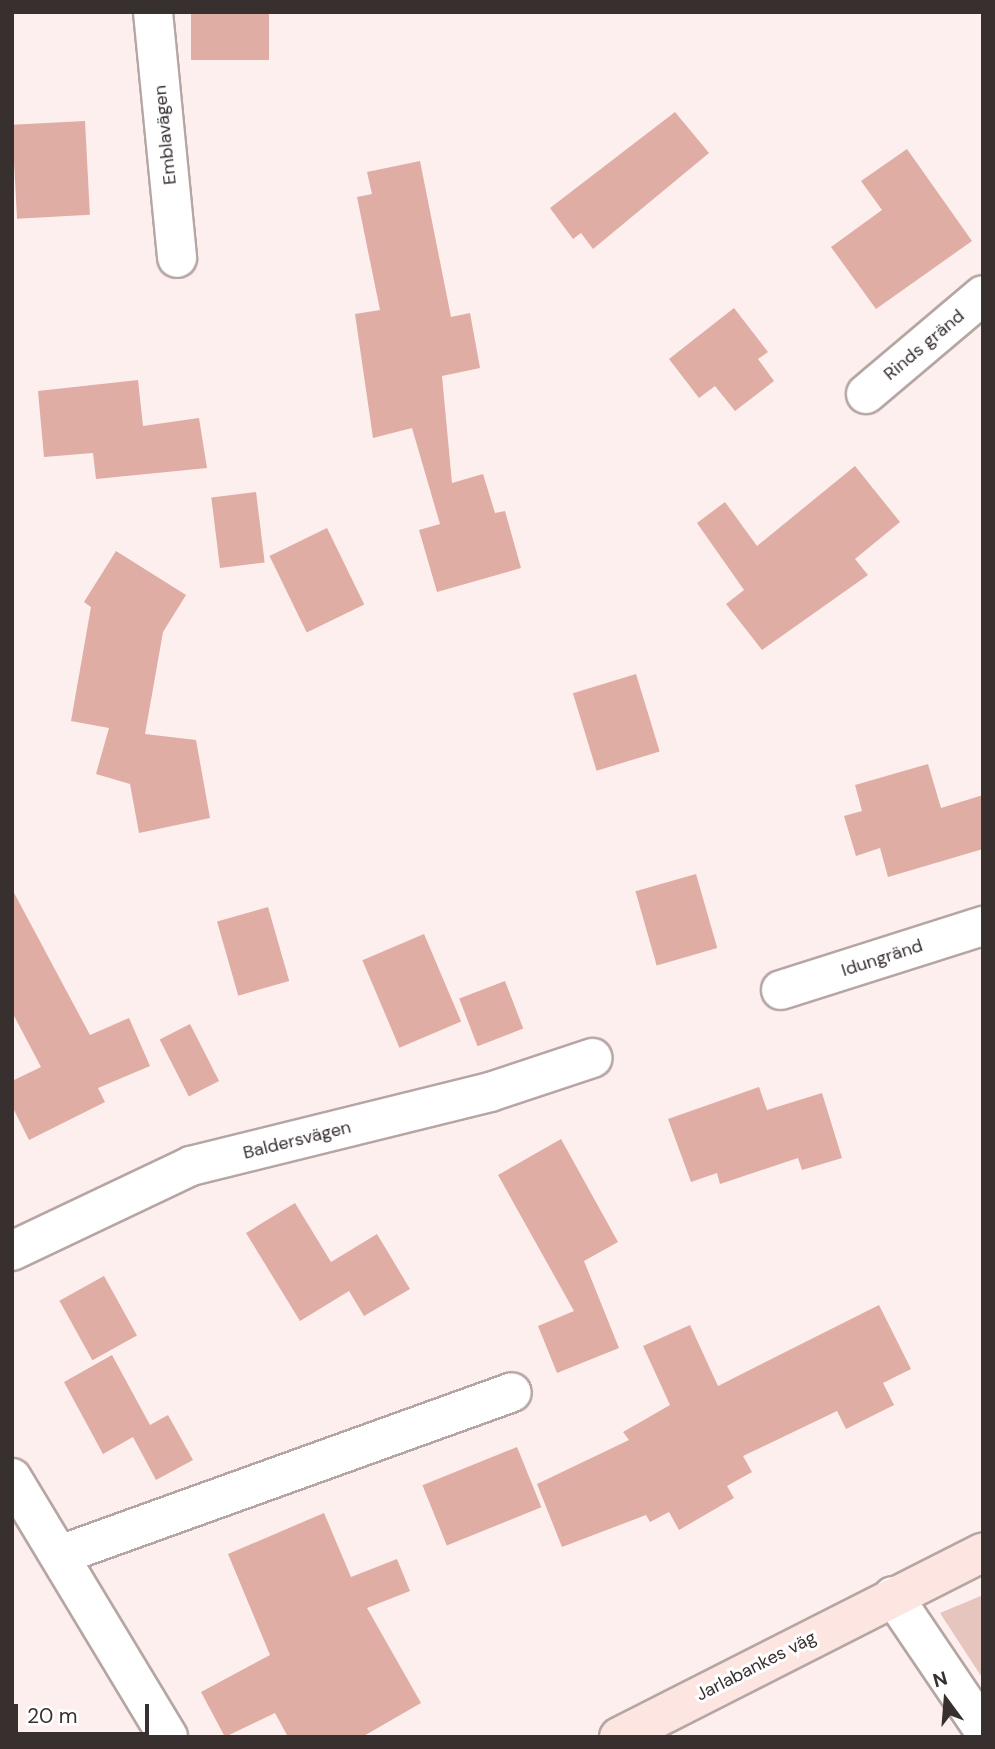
<!DOCTYPE html>
<html>
<head>
<meta charset="utf-8">
<style>
	body { margin:0 }
	#map { position:relative; width:995px; height:1749px; overflow:hidden; background:#fdefed; font-family:"DM Sans",sans-serif }
	div>[style] { position:absolute }
	.green>* { inset:0; background:#e7c5bf }
	.building>* { inset:0; background:#dfada4; transform-origin:0 0 }
	.roads { filter:drop-shadow(2px 0 #b6a6a3) drop-shadow(-2px 0 #b6a6a3) drop-shadow(0 2px #b6a6a3) drop-shadow(0 -2px #b6a6a3) }
	.minor>* { height:38px; margin:-19px; padding:0 19px; transform-origin:19px; border-radius:19px; background:#fff }
	.secondary>* { height:38px; margin:-19px; padding:0 19px; transform-origin:19px; border-radius:19px; background:#fde5e1 }
	span { translate:-50% -50%; white-space:nowrap; text-align:center; line-height:1.15; -webkit-text-stroke:6px #fff; paint-order:stroke }
	.street-label { font-size:18px; color:#37302f }
	.frame { position:absolute; inset:0; border:14px solid #37302f; pointer-events:none }
	.north { position:absolute; left:911px; top:1665px; width:70px; height:70px; -webkit-text-stroke:5px #fff; paint-order:stroke; rotate:344deg; font-size:19px; font-weight:700; line-height:28px; text-align:center; color:#37302f }
	.north::after { content:''; display:block; margin:auto; width:24px; height:32px; background:#37302f; clip-path:polygon(50% 0,100% 100%,50% 72%,0 100%) }
	.scale { position:absolute; left:14px; top:1704px; width:135px; height:32px; box-sizing:border-box; border:4px solid #37302f; border-top:0; padding-left:9px; font-size:21px; line-height:24px; white-space:nowrap; color:#37302f; -webkit-text-stroke:5px #fff; paint-order:stroke }
</style>
</head>
<body>
<div id="map">
	<div class="green">
		<i style="clip-path:polygon(983px 1595px,983px 1679px,940px 1613px)"></i>
	</div>
	<div class="building">
		<i style="left:191px;top:12px;width:78px;height:48px"></i>
		<i style="clip-path:polygon(675px 112px,709px 153px,593px 249px,581px 233px,573px 239px,550px 208px)"></i>
		<i style="left:85px;top:121px;width:94px;height:73px;rotate:87deg"></i>
		<i style="clip-path:polygon(907px 149px,972px 241px,876px 309px,831px 247px,882px 210px,861px 181px)"></i>
		<i style="clip-path:polygon(420px 161px,451px 317px,470px 313px,480px 368px,442px 376px,452px 483px,483px 474px,495px 513px,505px 511px,521px 568px,437px 592px,419px 530px,440px 524px,412px 428px,373px 438px,355px 314px,380px 310px,357px 197px,372px 194px,367px 172px)"></i>
		<i style="clip-path:polygon(734px 308px,768px 352px,758px 359px,774px 381px,735px 411px,715px 386px,699px 398px,669px 359px)"></i>
		<i style="clip-path:polygon(138px 380px,143px 426px,199px 418px,207px 468px,96px 479px,93px 453px,44px 457px,38px 391px)"></i>
		<i style="clip-path:polygon(855px 466px,900px 522px,855px 559px,868px 575px,762px 650px,726px 604px,744px 590px,697px 523px,725px 502px,757px 546px)"></i>
		<i style="left:256px;top:492px;width:71px;height:45px;rotate:83deg"></i>
		<i style="left:327px;top:528px;width:85px;height:64px;rotate:64deg"></i>
		<i style="clip-path:polygon(116px 551px,186px 595px,163px 632px,145px 734px,196px 740px,210px 818px,139px 833px,130px 784px,96px 774px,109px 728px,71px 721px,91px 607px,84px 602px)"></i>
		<i style="left:636px;top:674px;width:81px;height:66px;rotate:73deg"></i>
		<i style="clip-path:polygon(928px 764px,941px 808px,983px 795px,983px 849px,888px 877px,880px 848px,856px 856px,844px 816px,862px 811px,855px 785px)"></i>
		<i style="left:696px;top:874px;width:77px;height:63px;rotate:74deg"></i>
		<i style="clip-path:polygon(12px 889px,90px 1035px,129px 1018px,150px 1066px,98px 1088px,105px 1102px,29px 1140px,12px 1106px,12px 1081px,41px 1067px,12px 1012px)"></i>
		<i style="left:268px;top:907px;width:77px;height:53px;rotate:74deg"></i>
		<i style="left:424px;top:934px;width:95px;height:67px;rotate:67deg"></i>
		<i style="left:505px;top:981px;width:51px;height:49px;rotate:69deg"></i>
		<i style="left:190px;top:1024px;width:64px;height:34px;rotate:63deg"></i>
		<i style="clip-path:polygon(759px 1087px,767px 1110px,822px 1093px,842px 1158px,802px 1170px,798px 1158px,720px 1184px,717px 1173px,691px 1182px,668px 1119px)"></i>
		<i style="clip-path:polygon(561px 1139px,618px 1242px,584px 1261px,619px 1348px,557px 1373px,538px 1326px,574px 1311px,498px 1175px)"></i>
		<i style="clip-path:polygon(295px 1203px,331px 1262px,377px 1234px,410px 1289px,364px 1316px,349px 1291px,300px 1321px,246px 1233px)"></i>
		<i style="left:104px;top:1276px;width:68px;height:51px;rotate:61deg"></i>
		<i style="clip-path:polygon(879px 1305px,911px 1369px,883px 1383px,894px 1405px,846px 1429px,837px 1411px,743px 1456px,752px 1472px,727px 1486px,734px 1498px,679px 1530px,669px 1512px,650px 1522px,646px 1515px,562px 1547px,537px 1484px,629px 1440px,623px 1432px,670px 1405px,643px 1346px,690px 1325px,718px 1386px)"></i>
		<i style="clip-path:polygon(112px 1355px,150px 1425px,168px 1415px,193px 1460px,156px 1480px,133px 1437px,103px 1454px,64px 1382px)"></i>
		<i style="left:517px;top:1447px;width:65px;height:102px;rotate:68deg"></i>
		<i style="clip-path:polygon(324px 1513px,351px 1577px,397px 1559px,410px 1591px,367px 1608px,421px 1703px,362px 1737px,288px 1737px,275px 1713px,225px 1737px,201px 1692px,270px 1655px,228px 1554px)"></i>
	</div>
	<div class="roads">
		<div class="minor">
			<i style="left:153px;top:12px;width:247px;rotate:84.4deg"></i>
			<i style="left:866px;top:394px;width:153px;rotate:-40.2deg"></i>
			<i style="left:781px;top:990px;width:212px;rotate:-17.6deg"></i>
			<i style="left:12px;top:1251px;width:198px;rotate:-25.4deg"></i>
			<i style="left:191px;top:1166px;width:308px;rotate:-13.9deg"></i>
			<i style="left:490px;top:1092px;width:108px;rotate:-18.4deg"></i>
			<i style="left:12px;top:1478px;width:302px;rotate:58.9deg"></i>
			<i style="left:60px;top:1555px;width:480px;rotate:-19.8deg"></i>
			<i style="left:893px;top:1596px;width:161px;rotate:55.9deg"></i>
		</div>
		<div class="secondary">
			<i style="left:619px;top:1737px;width:408px;rotate:-26.9deg"></i>
		</div>
	</div>
	<div class="street-label">
		<span style="left:165px;top:135px;rotate:-96deg">Emblavägen</span>
		<span style="left:924px;top:345px;rotate:-40deg">Rinds gränd</span>
		<span style="left:882px;top:958px;rotate:-18deg">Idungränd</span>
		<span style="left:297px;top:1140px;rotate:-14deg">Baldersvägen</span>
		<span style="left:756px;top:1666px;rotate:-27deg">Jarlabankes väg</span>
	</div>
	<div class="frame"></div>
	<div class="north">N</div>
	<div class="scale">20 m</div>
</div>
</body>
</html>
